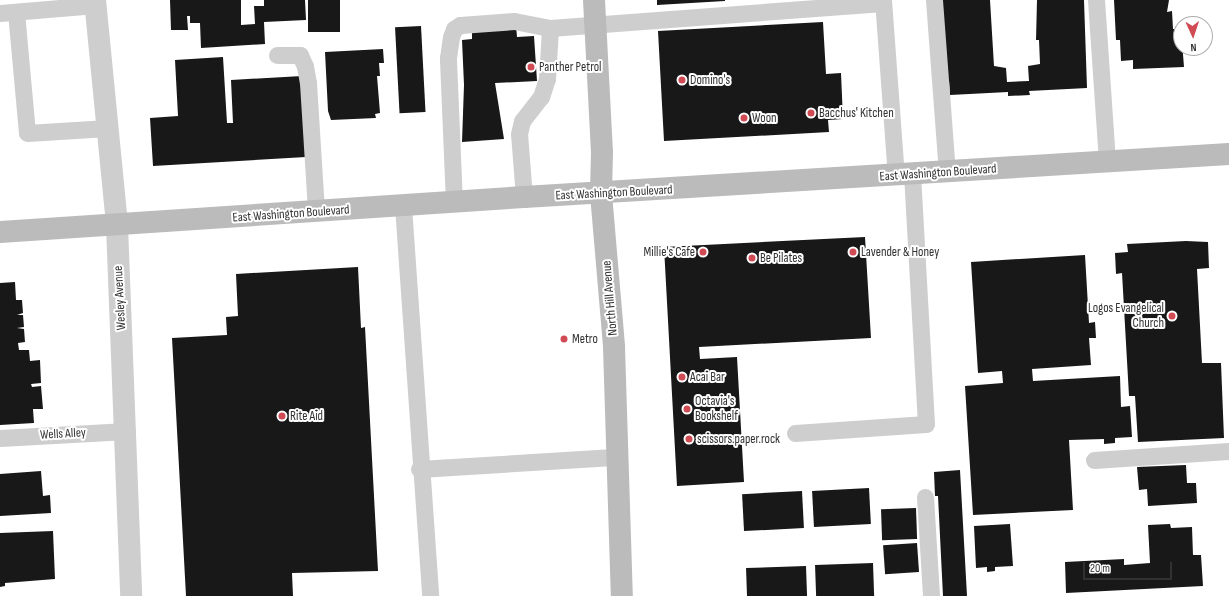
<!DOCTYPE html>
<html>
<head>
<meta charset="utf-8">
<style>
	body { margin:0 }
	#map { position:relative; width:1229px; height:596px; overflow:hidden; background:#fff; font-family:"Sofia Sans Condensed",sans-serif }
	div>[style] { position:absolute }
	.building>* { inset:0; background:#181818; transform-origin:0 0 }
	.lane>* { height:17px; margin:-8.5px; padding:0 8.5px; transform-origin:8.5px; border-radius:8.5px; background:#cecece }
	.street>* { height:22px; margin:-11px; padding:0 11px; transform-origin:11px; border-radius:11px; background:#cecece }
	.secondary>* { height:22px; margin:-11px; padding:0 11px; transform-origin:11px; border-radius:11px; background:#bbb }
	.dots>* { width:11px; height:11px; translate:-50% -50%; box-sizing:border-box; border:2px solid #fff; border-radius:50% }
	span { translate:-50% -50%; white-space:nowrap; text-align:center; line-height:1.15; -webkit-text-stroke:4px #fff; paint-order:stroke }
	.poi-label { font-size:13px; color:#313131 }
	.left { translate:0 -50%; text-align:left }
	.right { translate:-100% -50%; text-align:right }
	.street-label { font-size:13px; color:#313131 }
	.north { position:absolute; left:1173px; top:16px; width:40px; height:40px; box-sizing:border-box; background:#fff; border:1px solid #adadad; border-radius:50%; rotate:177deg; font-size:11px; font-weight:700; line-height:16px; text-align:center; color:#313131 }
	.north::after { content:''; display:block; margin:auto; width:14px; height:18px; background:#d14b54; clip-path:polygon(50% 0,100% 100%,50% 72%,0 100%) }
	.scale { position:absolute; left:1083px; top:562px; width:89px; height:18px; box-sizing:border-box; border:2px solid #313131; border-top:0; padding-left:5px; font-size:12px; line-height:14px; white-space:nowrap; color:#313131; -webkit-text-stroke:3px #fff; paint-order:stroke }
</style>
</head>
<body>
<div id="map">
	<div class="building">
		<i style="clip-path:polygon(170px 0,241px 0,241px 25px,255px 24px,254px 6px,264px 6px,264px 0,305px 0,306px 20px,264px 22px,265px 44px,201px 48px,200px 23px,190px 23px,190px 16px,187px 16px,188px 30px,171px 30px)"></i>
		<i style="left:308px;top:0;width:32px;height:32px"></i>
		<i style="clip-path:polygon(657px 0,725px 0,725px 1px,657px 5px)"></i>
		<i style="clip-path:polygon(942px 0,990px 0,994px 66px,1006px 68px,1007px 82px,1029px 81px,1028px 66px,1040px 64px,1039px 40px,1036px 40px,1037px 0,1084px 0,1087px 88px,1029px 91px,1030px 95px,1008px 96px,1008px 92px,950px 95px,949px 81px,946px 81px)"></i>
		<i style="clip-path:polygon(1114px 0,1169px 0,1167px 12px,1172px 11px,1173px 29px,1181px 29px,1184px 67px,1133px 69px,1133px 60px,1121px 61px,1120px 40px,1116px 40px)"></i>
		<i style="clip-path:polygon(823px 22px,826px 74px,841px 73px,843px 119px,828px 120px,829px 132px,664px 141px,658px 31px)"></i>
		<i style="clip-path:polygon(516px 25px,517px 37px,534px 36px,537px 81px,495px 83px,504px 139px,462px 142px,464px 85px,462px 40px,472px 39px,472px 32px)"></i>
		<i style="left:421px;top:26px;width:86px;height:26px;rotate:87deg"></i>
		<i style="clip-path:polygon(383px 49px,384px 63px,379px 63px,380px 76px,377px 76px,380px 113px,375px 114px,376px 118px,331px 120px,328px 111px,325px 52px)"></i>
		<i style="clip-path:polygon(223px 57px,227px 123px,233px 123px,231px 80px,302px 76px,306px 157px,153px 166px,150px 118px,178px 116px,175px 60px)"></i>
		<i style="clip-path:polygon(865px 237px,871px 338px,699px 347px,700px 359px,737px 357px,744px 482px,677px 486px,664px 247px)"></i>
		<i style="clip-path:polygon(1186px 241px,1208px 242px,1209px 268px,1197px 269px,1202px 363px,1221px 363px,1224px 438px,1138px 442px,1135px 396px,1129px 396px,1122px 273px,1116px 274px,1115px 253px,1128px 252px,1127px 244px)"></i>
		<i style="clip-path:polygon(1085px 255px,1089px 323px,1095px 322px,1096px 338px,1089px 338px,1091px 365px,1032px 369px,1033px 381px,1120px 376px,1121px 407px,1130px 406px,1132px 437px,1115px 438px,1115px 443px,1104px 444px,1104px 439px,1069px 440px,1073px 510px,973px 515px,965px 386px,1003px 383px,1002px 371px,978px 373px,971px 262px)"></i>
		<i style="clip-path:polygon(358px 267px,361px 328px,365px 327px,378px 571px,292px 573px,293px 596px,186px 596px,172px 338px,227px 335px,226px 317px,238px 316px,236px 274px)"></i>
		<i style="clip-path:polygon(15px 282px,16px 300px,22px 300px,23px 313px,17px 315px,23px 315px,24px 327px,17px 328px,24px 329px,25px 342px,18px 343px,19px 350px,29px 350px,30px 361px,40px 360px,41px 383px,31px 384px,32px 387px,41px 386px,43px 409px,33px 409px,34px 423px,0 425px,0 283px)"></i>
		<i style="clip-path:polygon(1186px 465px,1187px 483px,1196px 483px,1197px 503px,1148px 506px,1147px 489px,1139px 490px,1137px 467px)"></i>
		<i style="clip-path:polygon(960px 470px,967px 596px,943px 596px,938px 496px,935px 496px,934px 472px)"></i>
		<i style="clip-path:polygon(41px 471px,43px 496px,50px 495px,51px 513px,0 516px,0 474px)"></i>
		<i style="left:869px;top:488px;width:36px;height:57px;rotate:87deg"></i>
		<i style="left:802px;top:491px;width:37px;height:60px;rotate:87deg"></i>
		<i style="left:916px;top:508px;width:31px;height:35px;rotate:88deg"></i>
		<i style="clip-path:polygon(1010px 524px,1013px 566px,995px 567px,995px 571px,987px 572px,987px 567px,976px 568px,974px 526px)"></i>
		<i style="clip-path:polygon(1170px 524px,1171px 528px,1192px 527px,1193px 555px,1201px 555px,1203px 586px,1066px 593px,1065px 562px,1124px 559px,1124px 565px,1150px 563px,1148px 525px)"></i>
		<i style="clip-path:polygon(53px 531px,55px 579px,5px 583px,5px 586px,0 587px,0 533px)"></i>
		<i style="left:917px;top:543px;width:29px;height:34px;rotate:86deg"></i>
		<i style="left:873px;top:563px;width:33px;height:58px;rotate:88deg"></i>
		<i style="left:806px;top:566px;width:30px;height:60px;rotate:88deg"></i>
	</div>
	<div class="lane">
		<i style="left:883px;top:0;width:176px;rotate:85.8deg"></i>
		<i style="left:934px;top:0;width:172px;rotate:85.7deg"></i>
		<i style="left:1096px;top:0;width:162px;rotate:86.1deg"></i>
		<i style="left:16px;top:12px;width:121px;rotate:84.8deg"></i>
		<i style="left:27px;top:133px;width:81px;rotate:-3.5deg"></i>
		<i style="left:0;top:13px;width:96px;rotate:-4.8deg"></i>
		<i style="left:277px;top:55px;width:23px"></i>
		<i style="left:300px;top:55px;width:12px;rotate:66deg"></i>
		<i style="left:305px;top:66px;width:17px;rotate:80deg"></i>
		<i style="left:308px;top:83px;width:128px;rotate:86.4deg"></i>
		<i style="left:524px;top:197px;width:63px;rotate:-94.5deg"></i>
		<i style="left:519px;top:134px;width:13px;rotate:-77deg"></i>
		<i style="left:522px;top:121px;width:31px;rotate:-52deg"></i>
		<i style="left:541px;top:97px;width:19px;rotate:-72deg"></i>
		<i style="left:547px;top:79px;width:51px;rotate:-86.6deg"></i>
		<i style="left:454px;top:203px;width:145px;rotate:-92.4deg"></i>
		<i style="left:448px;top:58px;width:21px;rotate:-82deg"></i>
		<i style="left:451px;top:37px;width:9px;rotate:-69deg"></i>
		<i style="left:454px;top:29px;width:7px;rotate:-34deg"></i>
		<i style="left:460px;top:25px;width:54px;rotate:-4.2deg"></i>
		<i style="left:514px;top:21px;width:37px;rotate:11deg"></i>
		<i style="left:550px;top:28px;width:334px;rotate:-4.3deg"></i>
		<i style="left:403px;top:206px;width:391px;rotate:86deg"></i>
		<i style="left:795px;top:433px;width:131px;rotate:-3.9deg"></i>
		<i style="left:926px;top:424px;width:250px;rotate:-93.2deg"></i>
		<i style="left:0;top:438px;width:127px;rotate:-3.2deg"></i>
		<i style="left:1094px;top:460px;width:135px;rotate:-3.8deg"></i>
		<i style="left:419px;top:469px;width:199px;rotate:-3.5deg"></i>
		<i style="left:925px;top:497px;width:99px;rotate:86.5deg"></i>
	</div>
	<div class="street">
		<i style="left:95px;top:0;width:227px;rotate:84.4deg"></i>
		<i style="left:117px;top:226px;width:370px;rotate:87.8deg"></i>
	</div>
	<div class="secondary">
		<i style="left:594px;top:0;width:152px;rotate:87deg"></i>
		<i style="left:602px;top:152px;width:42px;rotate:91.4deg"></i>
		<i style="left:601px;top:194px;width:154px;rotate:85.1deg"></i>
		<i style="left:614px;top:347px;width:249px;rotate:88.2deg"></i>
		<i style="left:0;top:232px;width:525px;rotate:-3.82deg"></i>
		<i style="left:524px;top:197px;width:706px;rotate:-3.49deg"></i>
	</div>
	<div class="dots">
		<i style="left:531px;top:67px;background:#d14b54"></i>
		<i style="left:682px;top:80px;background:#d14b54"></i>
		<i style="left:811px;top:113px;background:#d14b54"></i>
		<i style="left:744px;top:118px;background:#d14b54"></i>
		<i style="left:703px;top:252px;background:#d14b54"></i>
		<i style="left:853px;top:252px;background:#d14b54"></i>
		<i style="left:752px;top:258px;background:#d14b54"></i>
		<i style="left:1172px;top:316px;background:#d14b54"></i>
		<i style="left:564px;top:339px;background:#d14b54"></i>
		<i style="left:682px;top:377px;background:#d14b54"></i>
		<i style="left:687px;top:409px;background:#d14b54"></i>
		<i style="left:282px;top:416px;background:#d14b54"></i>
		<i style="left:689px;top:439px;background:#d14b54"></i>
	</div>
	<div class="poi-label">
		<span class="left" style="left:539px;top:67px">Panther Petrol</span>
		<span class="left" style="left:690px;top:80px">Domino's</span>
		<span class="left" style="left:819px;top:113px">Bacchus' Kitchen</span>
		<span class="left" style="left:752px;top:118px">Woon</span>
		<span class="right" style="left:695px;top:252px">Millie's Cafe</span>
		<span class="left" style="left:861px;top:252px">Lavender &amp; Honey</span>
		<span class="left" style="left:760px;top:258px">Be Pilates</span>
		<span class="right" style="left:1164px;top:316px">Logos Evangelical<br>Church</span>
		<span class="left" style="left:572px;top:339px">Metro</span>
		<span class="left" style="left:690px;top:377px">Acai Bar</span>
		<span class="left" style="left:695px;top:409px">Octavia's<br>Bookshelf</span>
		<span class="left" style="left:290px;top:416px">Rite Aid</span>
		<span class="left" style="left:697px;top:439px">scissors.paper.rock</span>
	</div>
	<div class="street-label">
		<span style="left:938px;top:173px;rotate:-4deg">East Washington Boulevard</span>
		<span style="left:614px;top:193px;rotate:-3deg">East Washington Boulevard</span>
		<span style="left:291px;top:214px;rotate:-4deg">East Washington Boulevard</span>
		<span style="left:120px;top:298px;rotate:-93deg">Wesley Avenue</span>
		<span style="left:610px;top:298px;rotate:-95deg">North Hill Avenue</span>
		<span style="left:63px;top:434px;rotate:-3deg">Wells Alley</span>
	</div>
	<div class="north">N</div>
	<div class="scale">20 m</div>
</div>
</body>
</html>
